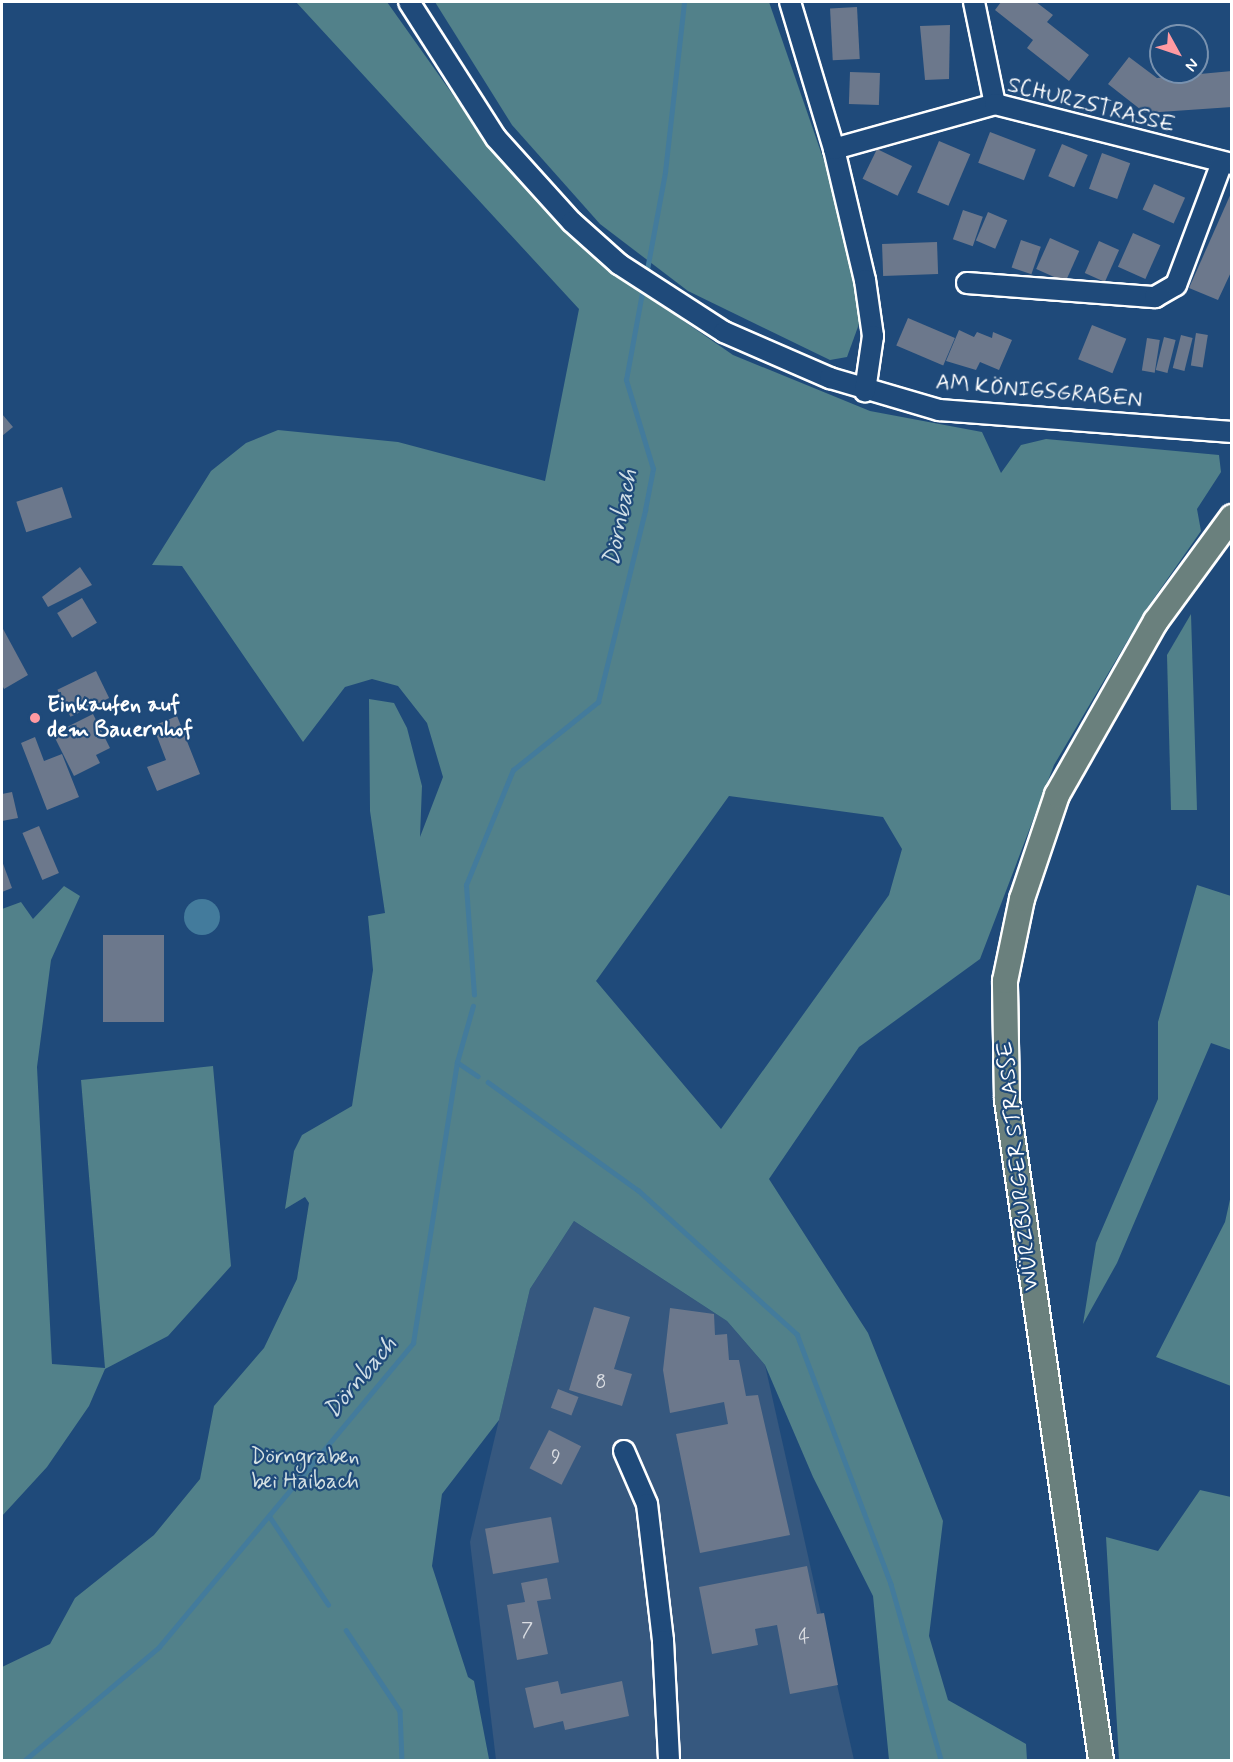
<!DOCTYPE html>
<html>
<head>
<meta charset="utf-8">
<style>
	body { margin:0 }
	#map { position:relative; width:1233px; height:1762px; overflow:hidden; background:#1f4a7a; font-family:Mynerve,sans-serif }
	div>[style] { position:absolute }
	.built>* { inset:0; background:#36587f }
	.green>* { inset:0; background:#52818a }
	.water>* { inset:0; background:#437b9c }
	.round { border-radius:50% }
	.stream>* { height:4.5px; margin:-2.25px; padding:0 2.25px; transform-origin:2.25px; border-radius:2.25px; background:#437b9c }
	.building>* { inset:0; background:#6c788c; transform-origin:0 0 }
	.roads { filter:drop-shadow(2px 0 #fff) drop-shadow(-2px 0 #fff) drop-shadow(0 2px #fff) drop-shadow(0 -2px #fff) }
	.minor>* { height:20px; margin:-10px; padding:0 10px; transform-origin:10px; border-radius:10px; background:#1f4a7a }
	.major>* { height:24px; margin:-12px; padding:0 12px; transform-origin:12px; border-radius:12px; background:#6a807d }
	.dots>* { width:16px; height:16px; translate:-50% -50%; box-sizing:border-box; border:3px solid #1f4a7a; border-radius:50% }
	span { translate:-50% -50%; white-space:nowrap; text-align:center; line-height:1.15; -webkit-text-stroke:4.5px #1f4a7a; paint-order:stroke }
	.number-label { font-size:20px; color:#dadde2 }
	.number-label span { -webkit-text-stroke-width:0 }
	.street-label { font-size:22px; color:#fff }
	.poi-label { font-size:22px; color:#fff; font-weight:700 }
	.left { translate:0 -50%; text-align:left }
	.park-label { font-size:22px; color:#d4e0e2 }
	.water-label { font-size:24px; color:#d0dee6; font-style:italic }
	.frame { position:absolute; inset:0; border:3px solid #fff; pointer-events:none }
	.north { position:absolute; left:1149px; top:24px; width:60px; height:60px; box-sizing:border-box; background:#1f4a7a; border:2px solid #7992af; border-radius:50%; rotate:130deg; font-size:16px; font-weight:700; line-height:24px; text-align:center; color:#fff }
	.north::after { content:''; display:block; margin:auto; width:21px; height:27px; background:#ff9aa2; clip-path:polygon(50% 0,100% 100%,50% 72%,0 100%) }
</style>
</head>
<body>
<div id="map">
	<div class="built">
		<i style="clip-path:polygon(574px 1221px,727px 1321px,765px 1365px,854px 1760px,496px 1760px,470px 1542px,530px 1289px)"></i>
	</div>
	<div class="green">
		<i style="clip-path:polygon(evenodd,296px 2px,387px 2px,490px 147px,566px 232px,611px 271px,733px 355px,870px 411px,982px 432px,1001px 473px,1021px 445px,1046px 439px,1219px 455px,1221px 472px,1197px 509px,1201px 531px,1145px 611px,1054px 765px,980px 959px,859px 1047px,769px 1179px,868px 1333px,943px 1521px,929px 1636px,948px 1700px,1026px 1744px,1027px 1760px,889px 1760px,873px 1596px,813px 1477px,765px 1365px,727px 1321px,574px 1221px,530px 1289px,499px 1420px,442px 1494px,432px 1566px,468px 1677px,474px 1681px,489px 1759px,2px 1760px,2px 1667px,50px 1644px,75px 1598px,154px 1535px,200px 1479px,214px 1406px,264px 1348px,297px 1279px,309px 1203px,305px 1197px,285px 1209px,294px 1151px,302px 1135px,352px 1106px,373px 970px,368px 916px,385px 913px,370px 811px,369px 699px,394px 703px,407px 728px,422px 786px,420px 837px,443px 777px,427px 723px,398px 686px,372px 679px,345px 687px,303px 742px,182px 566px,152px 565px,211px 471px,246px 443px,278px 430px,398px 442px,545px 481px,579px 309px,296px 2px,729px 796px,883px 817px,902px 849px,889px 895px,721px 1129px,596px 981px,729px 796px)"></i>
		<i style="clip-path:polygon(435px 2px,769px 2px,831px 181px,860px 284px,859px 324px,847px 357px,830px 360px,688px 291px,600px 224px,512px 125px)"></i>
		<i style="clip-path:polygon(1191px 614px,1197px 810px,1171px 810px,1167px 655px)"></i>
		<i style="clip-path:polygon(1197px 885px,1231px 896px,1231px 1050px,1211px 1043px,1117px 1263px,1083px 1324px,1096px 1243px,1158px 1099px,1158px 1022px)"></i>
		<i style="clip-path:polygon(64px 886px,80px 896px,51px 960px,37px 1067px,52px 1364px,105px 1368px,81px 1080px,213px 1066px,231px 1266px,168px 1336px,105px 1369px,89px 1406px,47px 1467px,2px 1516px,2px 909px,21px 902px,33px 919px)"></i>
		<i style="clip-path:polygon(1231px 1195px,1231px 1386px,1156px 1357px,1225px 1222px)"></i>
		<i style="clip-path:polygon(1200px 1490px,1231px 1497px,1231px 1760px,1119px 1760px,1106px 1537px,1158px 1551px)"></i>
	</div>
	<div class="water">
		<i class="round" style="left:184px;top:899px;width:36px;height:36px"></i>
	</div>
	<div class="stream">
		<i style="left:646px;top:275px;width:105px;rotate:-79.5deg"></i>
		<i style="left:665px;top:172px;width:171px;rotate:-83.6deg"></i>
		<i style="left:474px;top:995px;width:110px;rotate:-94.2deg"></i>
		<i style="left:466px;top:885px;width:124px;rotate:-67.8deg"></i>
		<i style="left:513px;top:770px;width:109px;rotate:-38.7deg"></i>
		<i style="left:598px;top:702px;width:198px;rotate:-76.2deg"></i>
		<i style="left:645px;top:510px;width:42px;rotate:-79deg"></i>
		<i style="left:653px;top:469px;width:93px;rotate:-106.9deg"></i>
		<i style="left:626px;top:380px;width:95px;rotate:-79.6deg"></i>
		<i style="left:457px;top:1062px;width:25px;rotate:34deg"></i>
		<i style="left:488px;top:1082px;width:185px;rotate:35.8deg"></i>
		<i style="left:638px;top:1190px;width:215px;rotate:42.2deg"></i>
		<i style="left:797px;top:1334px;width:267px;rotate:69.4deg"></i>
		<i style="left:891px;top:1584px;width:183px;rotate:74.1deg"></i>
		<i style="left:270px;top:1517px;width:105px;rotate:56.3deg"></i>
		<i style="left:346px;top:1630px;width:97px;rotate:56.3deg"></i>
		<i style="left:400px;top:1711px;width:49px;rotate:87.7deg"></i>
		<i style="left:25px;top:1760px;width:175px;rotate:-40.1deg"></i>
		<i style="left:159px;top:1647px;width:396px;rotate:-50.1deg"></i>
		<i style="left:413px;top:1343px;width:284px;rotate:-81.1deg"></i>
		<i style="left:457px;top:1062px;width:58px;rotate:-74.1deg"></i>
	</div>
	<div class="building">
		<i style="clip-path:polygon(1001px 2px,1036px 2px,1053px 15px,1047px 22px,1089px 55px,1069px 81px,1027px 48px,1033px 40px,995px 10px)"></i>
		<i style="left:857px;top:7px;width:52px;height:27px;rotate:87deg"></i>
		<i style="clip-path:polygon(950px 25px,949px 79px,925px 80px,920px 26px)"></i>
		<i style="clip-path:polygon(1129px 57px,1157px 78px,1232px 71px,1232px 107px,1145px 113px,1108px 84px)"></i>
		<i style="left:850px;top:72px;width:30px;height:32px;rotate:2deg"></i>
		<i style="left:990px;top:132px;width:49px;height:33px;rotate:21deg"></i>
		<i style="left:939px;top:141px;width:34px;height:56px;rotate:23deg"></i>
		<i style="left:1062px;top:144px;width:28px;height:35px;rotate:23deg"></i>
		<i style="left:877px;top:149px;width:39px;height:33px;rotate:26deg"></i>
		<i style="left:1102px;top:153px;width:30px;height:38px;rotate:20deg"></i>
		<i style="left:1154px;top:184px;width:34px;height:28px;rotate:24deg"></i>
		<i style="clip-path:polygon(1232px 191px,1232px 270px,1218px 300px,1189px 288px)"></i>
		<i style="left:963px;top:210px;width:21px;height:31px;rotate:19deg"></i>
		<i style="left:988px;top:212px;width:21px;height:31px;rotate:23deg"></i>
		<i style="left:1133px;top:233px;width:30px;height:37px;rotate:24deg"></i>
		<i style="left:1050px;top:238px;width:32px;height:34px;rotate:24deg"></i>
		<i style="left:1021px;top:240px;width:21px;height:29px;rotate:19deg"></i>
		<i style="left:1099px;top:241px;width:22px;height:35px;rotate:24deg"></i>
		<i style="left:937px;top:242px;width:32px;height:55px;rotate:88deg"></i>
		<i style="left:908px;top:318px;width:51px;height:30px;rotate:23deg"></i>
		<i style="left:1092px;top:325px;width:37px;height:37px;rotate:22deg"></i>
		<i style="clip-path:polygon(959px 330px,974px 337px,977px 332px,992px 338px,993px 332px,1012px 340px,999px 370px,980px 362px,976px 370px,946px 361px)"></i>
		<i style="left:1196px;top:333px;width:12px;height:33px;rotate:9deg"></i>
		<i style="left:1181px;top:335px;width:12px;height:34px;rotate:14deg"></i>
		<i style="left:1164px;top:337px;width:12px;height:34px;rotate:14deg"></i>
		<i style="left:1147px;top:338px;width:13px;height:33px;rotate:9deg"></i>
		<i style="clip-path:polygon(2px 414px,13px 427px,2px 436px)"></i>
		<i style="left:62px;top:487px;width:32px;height:48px;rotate:72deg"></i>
		<i style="clip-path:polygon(80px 567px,92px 585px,48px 607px,42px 597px)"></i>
		<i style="left:82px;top:598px;width:29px;height:29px;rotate:59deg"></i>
		<i style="clip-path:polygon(2px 627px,28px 675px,4px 689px,2px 685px)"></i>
		<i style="left:96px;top:671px;width:30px;height:43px;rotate:64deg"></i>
		<i style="clip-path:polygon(93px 714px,110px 748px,96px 755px,100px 763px,74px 776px,53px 734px)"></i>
		<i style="clip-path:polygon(177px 716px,200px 774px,157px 791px,147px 767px,166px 760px,153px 726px)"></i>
		<i style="clip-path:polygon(35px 737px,44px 761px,62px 754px,79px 797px,47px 810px,21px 743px)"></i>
		<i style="clip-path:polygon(12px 792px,18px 818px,2px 821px,2px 794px)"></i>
		<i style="left:39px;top:826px;width:51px;height:18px;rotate:67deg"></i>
		<i style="clip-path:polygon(2px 861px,12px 888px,2px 892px)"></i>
		<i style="left:103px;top:935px;width:61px;height:87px"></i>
		<i style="clip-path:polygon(594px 1307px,630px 1317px,614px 1369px,632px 1374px,622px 1406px,569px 1390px)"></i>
		<i style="clip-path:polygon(670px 1308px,714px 1314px,715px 1335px,727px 1334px,729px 1360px,739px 1360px,746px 1396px,758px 1395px,790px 1535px,700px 1553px,676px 1434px,728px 1424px,724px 1402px,670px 1413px,663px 1370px)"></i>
		<i style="left:558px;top:1389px;width:22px;height:20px;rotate:21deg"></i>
		<i style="left:549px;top:1430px;width:36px;height:43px;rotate:27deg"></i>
		<i style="left:551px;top:1517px;width:46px;height:67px;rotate:80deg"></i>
		<i style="clip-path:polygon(807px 1566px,817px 1614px,824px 1613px,838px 1685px,790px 1694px,777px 1625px,755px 1629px,758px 1645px,712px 1654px,699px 1587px)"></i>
		<i style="clip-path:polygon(547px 1578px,551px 1599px,537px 1601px,548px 1654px,517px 1660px,507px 1605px,525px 1602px,521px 1583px)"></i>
		<i style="clip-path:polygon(558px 1681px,561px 1694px,622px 1681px,629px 1716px,565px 1730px,563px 1721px,534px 1728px,525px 1688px)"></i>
	</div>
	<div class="roads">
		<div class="minor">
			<i style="left:409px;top:2px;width:161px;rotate:57.4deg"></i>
			<i style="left:496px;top:138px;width:113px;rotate:47.9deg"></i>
			<i style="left:572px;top:222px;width:63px;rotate:41.8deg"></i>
			<i style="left:619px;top:264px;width:125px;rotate:32.9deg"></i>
			<i style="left:724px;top:332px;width:116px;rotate:23.5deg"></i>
			<i style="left:830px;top:378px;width:114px;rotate:16.4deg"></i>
			<i style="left:939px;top:410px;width:294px;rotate:4.3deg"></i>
			<i style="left:790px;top:2px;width:153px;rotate:73.3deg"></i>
			<i style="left:834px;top:149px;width:135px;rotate:76.7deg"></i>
			<i style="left:865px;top:280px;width:57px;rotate:81.9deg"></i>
			<i style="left:873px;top:336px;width:56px;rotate:98.3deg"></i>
			<i style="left:974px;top:2px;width:104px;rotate:78.4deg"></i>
			<i style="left:834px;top:149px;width:167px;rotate:-15.6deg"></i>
			<i style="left:995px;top:104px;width:244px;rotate:14.2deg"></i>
			<i style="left:967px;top:283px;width:189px;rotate:4.3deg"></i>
			<i style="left:1155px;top:297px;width:24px;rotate:-30deg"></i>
			<i style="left:1176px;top:285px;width:128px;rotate:-69.4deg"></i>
			<i style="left:624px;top:1451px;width:58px;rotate:66.5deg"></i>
			<i style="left:647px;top:1504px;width:138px;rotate:83.3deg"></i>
			<i style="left:663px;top:1641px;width:119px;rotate:87.1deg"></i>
		</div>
		<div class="major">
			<i style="left:1101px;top:1760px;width:667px;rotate:-98.11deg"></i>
			<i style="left:1007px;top:1100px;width:119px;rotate:-91deg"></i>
			<i style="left:1005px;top:981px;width:84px;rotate:-78.3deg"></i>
			<i style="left:1022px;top:899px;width:110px;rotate:-71.4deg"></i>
			<i style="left:1057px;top:795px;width:200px;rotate:-60.4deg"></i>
			<i style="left:1156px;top:621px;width:129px;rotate:-53.8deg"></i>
		</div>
	</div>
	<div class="dots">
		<i style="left:35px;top:718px;background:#ff9aa2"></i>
	</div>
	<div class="number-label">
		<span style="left:601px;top:1382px">8</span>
		<span style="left:556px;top:1457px">9</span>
		<span style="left:527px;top:1630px">7</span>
		<span style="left:804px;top:1637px">4</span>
	</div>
	<div class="street-label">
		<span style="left:1091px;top:106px;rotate:14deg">SCHURZSTRASSE</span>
		<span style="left:1039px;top:392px;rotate:5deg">AM KÖNIGSGRABEN</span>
		<span style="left:1019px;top:1166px;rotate:-96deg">WÜRZBURGER STRASSE</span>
	</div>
	<div class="poi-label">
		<span class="left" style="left:47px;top:718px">Einkaufen auf<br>dem Bauernhof</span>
	</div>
	<div class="park-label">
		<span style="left:305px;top:1470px">Dörngraben<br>bei Haibach</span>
	</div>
	<div class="water-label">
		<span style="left:621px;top:518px;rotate:-79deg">Dörnbach</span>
		<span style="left:361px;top:1378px;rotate:-50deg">Dörnbach</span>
	</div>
	<div class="frame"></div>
	<div class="north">N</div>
</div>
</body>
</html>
